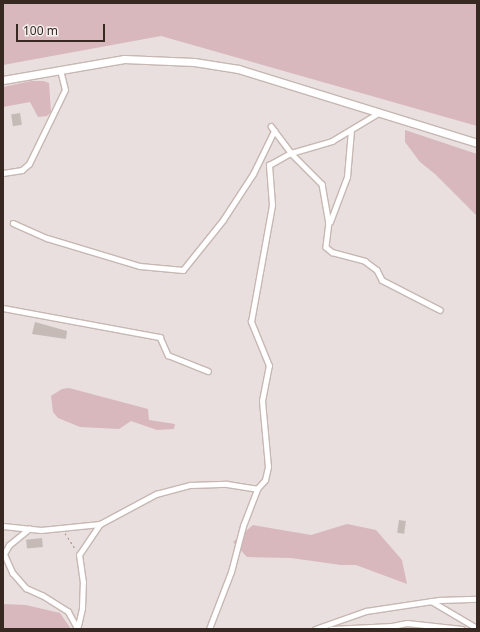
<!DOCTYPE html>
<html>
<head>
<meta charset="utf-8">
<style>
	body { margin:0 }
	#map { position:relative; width:480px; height:632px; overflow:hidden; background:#e8dfde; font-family:"Noto Sans",sans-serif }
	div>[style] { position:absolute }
	.green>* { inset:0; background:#d8b8bd }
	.building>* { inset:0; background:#c6bab7; transform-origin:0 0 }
	.path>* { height:1px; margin-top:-0.5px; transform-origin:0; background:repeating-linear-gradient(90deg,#aa8c81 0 2px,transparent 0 5px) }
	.roads { filter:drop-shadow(1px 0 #c7b7b2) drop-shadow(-1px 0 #c7b7b2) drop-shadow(0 1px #c7b7b2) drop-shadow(0 -1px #c7b7b2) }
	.street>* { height:4.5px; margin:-2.25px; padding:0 2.25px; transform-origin:2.25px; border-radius:2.25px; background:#fff }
	.secondary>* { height:7px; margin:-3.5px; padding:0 3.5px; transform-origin:3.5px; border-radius:3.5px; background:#fff }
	span { translate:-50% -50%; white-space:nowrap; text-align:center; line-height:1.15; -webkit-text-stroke:3.5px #f5efee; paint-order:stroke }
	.frame { position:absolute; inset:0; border:4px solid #372821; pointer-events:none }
	.scale { position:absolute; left:16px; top:24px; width:89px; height:18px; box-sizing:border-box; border:2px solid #372821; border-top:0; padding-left:5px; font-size:12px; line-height:14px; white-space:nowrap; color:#372821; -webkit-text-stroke:3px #f5efee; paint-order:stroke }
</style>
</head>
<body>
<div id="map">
	<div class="green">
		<i style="clip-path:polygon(3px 3px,477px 3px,477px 126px,161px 36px,3px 65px)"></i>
		<i style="clip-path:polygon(31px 81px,44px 81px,49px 83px,51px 112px,47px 116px,38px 117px,30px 102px,3px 107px,3px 87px)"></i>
		<i style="clip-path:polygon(405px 130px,477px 154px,477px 216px,435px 174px,420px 162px,405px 142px)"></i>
		<i style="clip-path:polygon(69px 388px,148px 409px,149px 420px,175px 424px,174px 429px,157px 430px,131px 421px,119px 429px,80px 427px,58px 418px,53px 412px,51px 396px,62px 389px)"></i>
		<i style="clip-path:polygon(347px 524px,376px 530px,402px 560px,407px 584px,356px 565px,341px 565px,291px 558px,247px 557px,233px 542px,253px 525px,311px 535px)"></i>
		<i style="clip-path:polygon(3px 604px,26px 605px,60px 613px,71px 629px,3px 629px)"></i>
	</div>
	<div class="building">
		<i style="left:20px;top:113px;width:12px;height:9px;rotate:81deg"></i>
		<i style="clip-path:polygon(35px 322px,67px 331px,66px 339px,32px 334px)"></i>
		<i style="left:399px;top:520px;width:7px;height:13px;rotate:8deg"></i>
		<i style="left:42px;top:538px;width:9px;height:16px;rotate:84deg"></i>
	</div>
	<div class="path">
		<i style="left:65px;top:533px;width:20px;rotate:57deg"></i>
	</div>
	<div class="roads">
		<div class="street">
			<i style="left:271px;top:126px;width:34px;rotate:53deg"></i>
			<i style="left:291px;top:153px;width:44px;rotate:45deg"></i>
			<i style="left:322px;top:184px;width:39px;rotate:80deg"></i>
			<i style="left:329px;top:222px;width:25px;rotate:97deg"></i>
			<i style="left:326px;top:247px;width:8px;rotate:40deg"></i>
			<i style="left:332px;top:252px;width:34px;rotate:15deg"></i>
			<i style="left:365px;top:261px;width:15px;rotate:37deg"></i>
			<i style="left:377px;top:270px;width:11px;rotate:63deg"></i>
			<i style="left:382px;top:280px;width:65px;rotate:27.3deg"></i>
			<i style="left:3px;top:173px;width:19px;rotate:-9deg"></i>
			<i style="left:22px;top:170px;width:9px;rotate:-41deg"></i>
			<i style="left:29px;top:164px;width:82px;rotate:-64.1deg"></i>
			<i style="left:65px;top:90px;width:21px;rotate:-104deg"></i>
			<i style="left:330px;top:222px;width:48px;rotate:-69.3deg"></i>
			<i style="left:347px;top:177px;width:47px;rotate:-85.1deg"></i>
			<i style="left:13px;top:223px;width:37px;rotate:24deg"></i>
			<i style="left:47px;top:238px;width:97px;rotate:16.8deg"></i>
			<i style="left:140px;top:266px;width:43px;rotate:5.3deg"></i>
			<i style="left:183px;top:270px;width:64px;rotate:-51.3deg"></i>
			<i style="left:223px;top:220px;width:55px;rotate:-56.9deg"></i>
			<i style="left:253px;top:174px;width:48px;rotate:-64deg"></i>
			<i style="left:3px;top:308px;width:160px;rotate:10.5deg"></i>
			<i style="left:160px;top:337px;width:20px;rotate:66deg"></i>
			<i style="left:168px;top:355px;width:43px;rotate:21.8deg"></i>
			<i style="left:3px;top:526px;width:38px;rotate:6deg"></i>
			<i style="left:41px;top:530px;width:59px;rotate:-5.8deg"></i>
			<i style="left:100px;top:524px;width:64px;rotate:-28.2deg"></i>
			<i style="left:156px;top:494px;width:35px;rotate:-15deg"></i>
			<i style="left:190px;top:485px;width:37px;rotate:-2deg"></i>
			<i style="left:227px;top:484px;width:30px;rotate:9deg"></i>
			<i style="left:257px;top:489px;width:12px;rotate:-48deg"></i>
			<i style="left:265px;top:480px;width:13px;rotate:-77deg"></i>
			<i style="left:268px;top:467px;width:66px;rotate:-95.2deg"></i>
			<i style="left:262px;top:401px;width:36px;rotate:-79deg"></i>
			<i style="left:269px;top:366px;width:48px;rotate:-112.2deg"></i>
			<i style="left:251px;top:322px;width:119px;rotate:-79.8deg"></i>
			<i style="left:272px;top:205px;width:40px;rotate:-94.3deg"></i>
			<i style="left:269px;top:165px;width:25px;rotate:-29deg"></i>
			<i style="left:291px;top:153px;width:43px;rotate:-16.3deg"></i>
			<i style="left:332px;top:141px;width:52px;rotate:-31deg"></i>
			<i style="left:3px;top:551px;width:24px;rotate:66deg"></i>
			<i style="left:13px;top:573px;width:20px;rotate:49deg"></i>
			<i style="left:26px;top:588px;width:17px;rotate:24deg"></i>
			<i style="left:42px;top:595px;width:31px;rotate:32deg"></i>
			<i style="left:68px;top:611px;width:21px;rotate:61deg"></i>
			<i style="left:4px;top:554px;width:10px;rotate:-61deg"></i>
			<i style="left:9px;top:545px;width:26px;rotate:-39deg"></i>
			<i style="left:431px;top:601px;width:53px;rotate:30.4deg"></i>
			<i style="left:78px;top:626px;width:18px;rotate:-77deg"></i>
			<i style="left:82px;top:608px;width:25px;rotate:-88deg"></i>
			<i style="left:83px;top:583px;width:28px;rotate:-98deg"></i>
			<i style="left:79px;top:555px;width:37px;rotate:-56deg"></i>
			<i style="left:209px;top:629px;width:61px;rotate:-68.9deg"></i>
			<i style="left:231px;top:572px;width:48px;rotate:-75.4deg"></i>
			<i style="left:243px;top:526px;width:40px;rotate:-69deg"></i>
			<i style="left:315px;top:629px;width:54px;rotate:-19.4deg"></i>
			<i style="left:366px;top:611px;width:75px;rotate:-8.5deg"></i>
			<i style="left:440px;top:600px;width:37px;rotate:-2deg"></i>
			<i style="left:331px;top:629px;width:61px;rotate:-2.8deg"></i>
			<i style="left:392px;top:626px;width:15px;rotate:-11deg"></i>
			<i style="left:407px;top:623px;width:55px;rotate:6.2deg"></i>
		</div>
		<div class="secondary">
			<i style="left:3px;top:80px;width:123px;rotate:-9.8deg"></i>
			<i style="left:124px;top:59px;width:70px;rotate:2.5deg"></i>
			<i style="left:194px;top:62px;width:45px;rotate:9deg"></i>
			<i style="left:238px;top:69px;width:250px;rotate:17.2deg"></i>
		</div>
	</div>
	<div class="frame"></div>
	<div class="scale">100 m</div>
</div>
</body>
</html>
